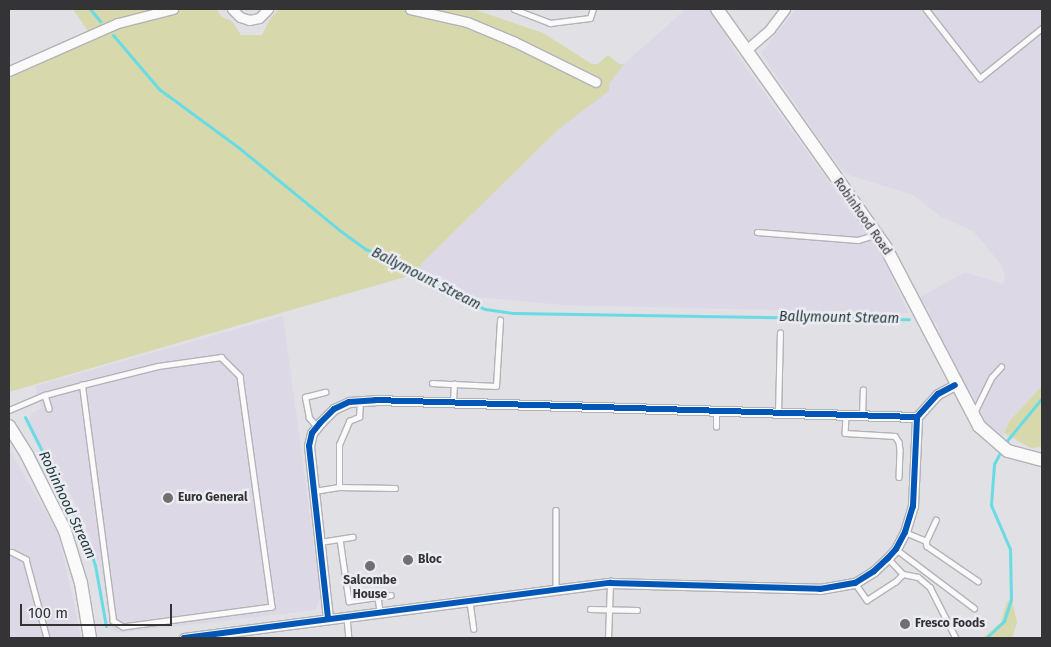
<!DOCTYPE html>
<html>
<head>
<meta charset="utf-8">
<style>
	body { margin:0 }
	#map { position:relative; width:1051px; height:647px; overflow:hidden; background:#e0e0e5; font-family:"Fira Sans",sans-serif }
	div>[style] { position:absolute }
	.commercial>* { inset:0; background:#dcd8e6 }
	.green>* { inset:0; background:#d7d9ac }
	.stream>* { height:3px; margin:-1.5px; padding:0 1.5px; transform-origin:1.5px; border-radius:1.5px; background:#6adbe4 }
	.roads { filter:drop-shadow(1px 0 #b3b3b7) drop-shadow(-1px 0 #b3b3b7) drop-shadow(0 1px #b3b3b7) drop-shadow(0 -1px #b3b3b7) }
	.lane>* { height:4.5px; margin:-2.25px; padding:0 2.25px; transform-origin:2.25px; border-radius:2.25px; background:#fafafb }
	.street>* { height:9px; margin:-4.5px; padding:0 4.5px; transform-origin:4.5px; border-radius:4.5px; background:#fafafb }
	.secondary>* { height:12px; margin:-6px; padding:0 6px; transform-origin:6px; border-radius:6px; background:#fafafb }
	.cycleway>* { height:6px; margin:-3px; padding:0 3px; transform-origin:3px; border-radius:3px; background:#0057b8 }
	.dots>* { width:14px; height:14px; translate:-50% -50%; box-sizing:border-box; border:2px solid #ececf3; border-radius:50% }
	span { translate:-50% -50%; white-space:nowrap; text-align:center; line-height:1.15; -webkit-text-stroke:5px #ececf3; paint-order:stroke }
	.street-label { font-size:12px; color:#343436 }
	.poi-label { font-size:12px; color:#343436; font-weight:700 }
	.left { translate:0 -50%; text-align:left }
	.water-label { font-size:14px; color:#20393b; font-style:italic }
	.frame { position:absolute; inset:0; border:10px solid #343436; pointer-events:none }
	.scale { position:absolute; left:20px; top:604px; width:152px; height:22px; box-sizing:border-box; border:2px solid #343436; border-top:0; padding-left:6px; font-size:15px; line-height:18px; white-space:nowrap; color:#343436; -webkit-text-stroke:4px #ececf3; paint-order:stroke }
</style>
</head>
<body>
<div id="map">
	<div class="commercial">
		<i style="clip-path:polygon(686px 9px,710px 9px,741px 61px,882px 255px,908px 313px,563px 305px,446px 294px,412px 275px,421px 264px,560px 128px,608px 91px,609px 84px,624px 64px)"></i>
		<i style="clip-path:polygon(796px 9px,1042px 9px,1042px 386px,1010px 419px,1002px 437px,982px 421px,938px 334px,940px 331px,936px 323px,933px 322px,928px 308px,924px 308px,919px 298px,965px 272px,1003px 284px,1005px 275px,1000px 263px,974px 232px,940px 216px,913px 195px,846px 174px,824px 146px,761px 53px)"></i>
		<i style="clip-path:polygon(283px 316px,321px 596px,315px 610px,120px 633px,110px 629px,103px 579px,91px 539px,63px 477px,54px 473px,29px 423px,31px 414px,42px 408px,35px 386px)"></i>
		<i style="clip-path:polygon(9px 449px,59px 535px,81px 638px,9px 638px)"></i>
	</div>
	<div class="green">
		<i style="clip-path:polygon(73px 9px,216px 9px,222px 17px,232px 21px,241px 35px,262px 35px,270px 19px,279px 9px,473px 9px,543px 33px,592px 64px,598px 64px,608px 55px,619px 64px,624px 64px,609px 84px,609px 91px,560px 128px,421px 264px,412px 275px,9px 392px,9px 76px,90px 34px)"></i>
		<i style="clip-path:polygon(1042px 386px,1042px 447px,1031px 448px,1004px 433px,1010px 420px)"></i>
		<i style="clip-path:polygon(1011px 597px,1017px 622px,1012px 638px,983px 638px,1001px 622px,1006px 604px)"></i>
	</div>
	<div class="stream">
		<i style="left:90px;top:9px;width:16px;rotate:50deg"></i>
		<i style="left:113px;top:35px;width:71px;rotate:49.6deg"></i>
		<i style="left:159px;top:89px;width:98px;rotate:36.3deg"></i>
		<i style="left:238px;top:147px;width:134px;rotate:39.3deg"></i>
		<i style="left:342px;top:232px;width:29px;rotate:36deg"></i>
		<i style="left:365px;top:249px;width:21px;rotate:19deg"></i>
		<i style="left:385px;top:256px;width:49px;rotate:31.8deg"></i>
		<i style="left:427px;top:282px;width:64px;rotate:25deg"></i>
		<i style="left:485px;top:309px;width:28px;rotate:8deg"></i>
		<i style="left:513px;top:313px;width:396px;rotate:0.9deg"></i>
		<i style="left:25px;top:417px;width:136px;rotate:63.4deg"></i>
		<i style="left:86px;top:539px;width:28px;rotate:71deg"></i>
		<i style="left:95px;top:565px;width:62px;rotate:79.8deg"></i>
		<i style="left:1005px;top:443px;width:58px;rotate:-50.6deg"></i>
		<i style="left:986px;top:638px;width:25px;rotate:-43deg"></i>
		<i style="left:1004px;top:621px;width:22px;rotate:-72deg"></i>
		<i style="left:1011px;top:600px;width:51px;rotate:-91.1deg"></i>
		<i style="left:1010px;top:549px;width:48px;rotate:-113.4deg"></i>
		<i style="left:991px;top:505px;width:41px;rotate:-85.8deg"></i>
		<i style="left:994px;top:464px;width:17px;rotate:-62deg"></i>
	</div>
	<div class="roads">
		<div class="lane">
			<i style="left:514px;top:9px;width:39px;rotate:21deg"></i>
			<i style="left:550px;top:23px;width:40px;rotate:-7.1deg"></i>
			<i style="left:590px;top:18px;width:9px;rotate:-72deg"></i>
			<i style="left:926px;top:9px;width:88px;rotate:52deg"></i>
			<i style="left:980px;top:78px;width:80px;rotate:-38.9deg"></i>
			<i style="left:757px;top:232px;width:101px;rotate:4.5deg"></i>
			<i style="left:858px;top:240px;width:17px;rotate:-17deg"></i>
			<i style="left:432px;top:383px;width:22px;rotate:3deg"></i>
			<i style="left:45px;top:395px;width:14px;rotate:73deg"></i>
			<i style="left:453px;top:402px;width:18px;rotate:-87deg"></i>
			<i style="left:454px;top:384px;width:42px;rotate:2.7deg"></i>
			<i style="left:496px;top:386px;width:66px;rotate:-86.5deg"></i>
			<i style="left:9px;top:410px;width:39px;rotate:-23deg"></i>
			<i style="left:45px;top:395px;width:38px;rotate:-15deg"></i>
			<i style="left:82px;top:385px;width:78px;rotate:-14deg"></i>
			<i style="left:158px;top:366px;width:64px;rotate:-8.1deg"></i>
			<i style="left:221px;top:357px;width:27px;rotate:45deg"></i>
			<i style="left:240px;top:376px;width:233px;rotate:82.1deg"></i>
			<i style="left:272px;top:607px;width:150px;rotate:172.4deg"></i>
			<i style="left:123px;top:627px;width:12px;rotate:-149deg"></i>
			<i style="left:113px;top:621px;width:238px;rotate:-97.5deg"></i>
			<i style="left:975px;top:411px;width:37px;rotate:-64deg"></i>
			<i style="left:991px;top:378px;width:15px;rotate:-48deg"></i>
			<i style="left:778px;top:413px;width:80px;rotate:-88.6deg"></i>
			<i style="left:862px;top:415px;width:25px;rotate:-88deg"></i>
			<i style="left:846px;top:416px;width:17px;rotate:93deg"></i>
			<i style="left:845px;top:433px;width:50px;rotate:3.4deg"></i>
			<i style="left:895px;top:436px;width:7px;rotate:56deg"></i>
			<i style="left:899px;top:442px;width:8px;rotate:83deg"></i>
			<i style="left:900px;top:450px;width:27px;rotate:92deg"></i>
			<i style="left:317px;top:427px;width:12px;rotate:-132deg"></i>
			<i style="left:309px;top:418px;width:21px;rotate:-101deg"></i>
			<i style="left:305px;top:397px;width:21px;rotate:-14deg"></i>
			<i style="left:716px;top:427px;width:15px;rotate:-90deg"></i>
			<i style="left:339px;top:487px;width:56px;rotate:1deg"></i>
			<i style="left:314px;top:491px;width:25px;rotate:-9deg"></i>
			<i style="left:339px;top:487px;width:42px;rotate:-90deg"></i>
			<i style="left:339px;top:445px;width:26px;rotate:-67deg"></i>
			<i style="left:349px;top:421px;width:11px;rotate:-22deg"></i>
			<i style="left:359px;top:417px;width:15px;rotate:-86deg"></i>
			<i style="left:556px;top:510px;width:79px;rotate:90deg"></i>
			<i style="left:905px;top:532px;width:23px;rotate:23deg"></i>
			<i style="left:926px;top:541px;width:23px;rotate:-65deg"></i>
			<i style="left:340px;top:539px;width:63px;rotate:81.7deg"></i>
			<i style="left:349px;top:601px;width:42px;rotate:-8.1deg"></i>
			<i style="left:926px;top:541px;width:5px;rotate:79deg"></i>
			<i style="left:927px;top:546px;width:62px;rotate:34.5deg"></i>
			<i style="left:320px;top:542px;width:33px;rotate:-9deg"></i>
			<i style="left:896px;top:549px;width:98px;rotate:37.1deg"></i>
			<i style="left:9px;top:552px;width:3px"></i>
			<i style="left:12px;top:552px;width:16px;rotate:27deg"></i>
			<i style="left:26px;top:559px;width:82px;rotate:75.1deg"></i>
			<i style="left:888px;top:558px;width:22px;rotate:47deg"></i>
			<i style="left:903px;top:574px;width:15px;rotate:11deg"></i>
			<i style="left:918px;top:577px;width:16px;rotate:40deg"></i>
			<i style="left:930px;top:587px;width:57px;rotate:63deg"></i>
			<i style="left:855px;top:583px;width:21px;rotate:55deg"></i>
			<i style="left:867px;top:600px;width:33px;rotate:-33deg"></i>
			<i style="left:895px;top:582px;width:11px;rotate:-45deg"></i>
			<i style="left:378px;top:597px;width:15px;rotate:82deg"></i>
			<i style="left:470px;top:602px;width:27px;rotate:82deg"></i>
			<i style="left:590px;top:609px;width:47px;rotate:1.2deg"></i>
			<i style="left:347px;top:617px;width:21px;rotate:85deg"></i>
			<i style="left:608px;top:638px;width:55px;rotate:-87.9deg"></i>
		</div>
		<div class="street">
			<i style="left:232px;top:9px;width:11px;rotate:45deg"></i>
			<i style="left:240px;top:17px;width:9px;rotate:18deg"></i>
			<i style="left:249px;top:20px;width:10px;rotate:-11deg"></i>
			<i style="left:259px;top:18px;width:13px;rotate:-45deg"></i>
			<i style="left:410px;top:9px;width:58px;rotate:12.8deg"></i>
			<i style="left:467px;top:22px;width:52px;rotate:22.6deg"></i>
			<i style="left:515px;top:42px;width:90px;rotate:26.3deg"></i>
			<i style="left:745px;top:51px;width:33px;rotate:-41deg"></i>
			<i style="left:770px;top:29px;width:25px;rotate:-53deg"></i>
			<i style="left:9px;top:71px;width:119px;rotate:-23.8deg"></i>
			<i style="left:118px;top:23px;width:57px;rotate:-14.3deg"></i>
			<i style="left:328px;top:618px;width:173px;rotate:-96.3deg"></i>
			<i style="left:309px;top:446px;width:13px;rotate:-77deg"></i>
			<i style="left:312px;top:433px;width:13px;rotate:-51deg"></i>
			<i style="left:320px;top:423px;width:20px;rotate:-45deg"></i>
			<i style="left:334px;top:409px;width:17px;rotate:-25deg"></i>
			<i style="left:349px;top:402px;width:26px;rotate:-4deg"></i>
			<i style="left:375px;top:400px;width:542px;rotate:1.8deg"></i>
			<i style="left:184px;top:638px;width:430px;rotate:-7.4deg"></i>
			<i style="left:610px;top:583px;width:210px;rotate:1.6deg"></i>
			<i style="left:820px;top:589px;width:36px;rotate:-10deg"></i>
			<i style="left:855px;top:583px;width:22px;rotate:-32deg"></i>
			<i style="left:874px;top:571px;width:19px;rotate:-43deg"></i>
			<i style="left:888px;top:558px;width:12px;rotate:-48deg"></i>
			<i style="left:896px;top:549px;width:19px;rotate:-62deg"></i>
			<i style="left:905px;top:532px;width:27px;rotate:-73deg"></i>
			<i style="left:913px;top:506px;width:89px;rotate:-87.4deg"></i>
			<i style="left:917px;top:417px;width:31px;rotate:-48deg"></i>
			<i style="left:938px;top:394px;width:19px;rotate:-28deg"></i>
		</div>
		<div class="secondary">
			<i style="left:717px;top:9px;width:293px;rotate:54.7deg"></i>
			<i style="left:886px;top:248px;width:201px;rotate:62.4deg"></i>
			<i style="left:979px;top:426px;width:38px;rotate:41deg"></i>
			<i style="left:1008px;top:451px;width:35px;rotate:15deg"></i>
			<i style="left:9px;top:426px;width:34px;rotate:58deg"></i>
			<i style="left:27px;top:455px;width:85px;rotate:63.4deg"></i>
			<i style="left:65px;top:531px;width:54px;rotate:72.9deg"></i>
			<i style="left:81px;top:583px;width:56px;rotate:80.7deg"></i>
		</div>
	</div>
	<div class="cycleway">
		<i style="left:328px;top:618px;width:173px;rotate:-96.3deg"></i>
		<i style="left:309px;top:446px;width:13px;rotate:-77deg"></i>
		<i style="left:312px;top:433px;width:13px;rotate:-51deg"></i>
		<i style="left:320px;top:423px;width:20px;rotate:-45deg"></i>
		<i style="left:334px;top:409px;width:17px;rotate:-25deg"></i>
		<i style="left:349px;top:402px;width:26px;rotate:-4deg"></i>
		<i style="left:375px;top:400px;width:542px;rotate:1.8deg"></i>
		<i style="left:184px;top:638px;width:430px;rotate:-7.4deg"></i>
		<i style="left:610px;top:583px;width:210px;rotate:1.6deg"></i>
		<i style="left:820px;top:589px;width:36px;rotate:-10deg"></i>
		<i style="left:855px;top:583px;width:22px;rotate:-32deg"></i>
		<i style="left:874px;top:571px;width:19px;rotate:-43deg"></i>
		<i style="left:888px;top:558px;width:12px;rotate:-48deg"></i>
		<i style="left:896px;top:549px;width:19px;rotate:-62deg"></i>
		<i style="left:905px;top:532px;width:27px;rotate:-73deg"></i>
		<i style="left:913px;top:506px;width:89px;rotate:-87.4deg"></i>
		<i style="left:917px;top:417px;width:31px;rotate:-48deg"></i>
		<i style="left:938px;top:394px;width:19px;rotate:-28deg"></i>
	</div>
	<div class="dots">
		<i style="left:168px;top:498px;background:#707073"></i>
		<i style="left:408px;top:560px;background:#707073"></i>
		<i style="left:370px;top:566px;background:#707073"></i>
		<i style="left:905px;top:624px;background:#707073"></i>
	</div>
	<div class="street-label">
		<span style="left:862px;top:217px;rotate:55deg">Robinhood Road</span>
	</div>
	<div class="poi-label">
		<span class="left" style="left:178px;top:498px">Euro General</span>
		<span class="left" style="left:418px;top:560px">Bloc</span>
		<span style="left:370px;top:588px">Salcombe<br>House</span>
		<span class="left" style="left:915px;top:624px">Fresco Foods</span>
	</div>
	<div class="water-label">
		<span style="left:426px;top:279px;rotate:27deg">Ballymount Stream</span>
		<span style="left:839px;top:318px;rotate:1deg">Ballymount Stream</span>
		<span style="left:67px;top:505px;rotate:65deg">Robinhood Stream</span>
	</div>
	<div class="frame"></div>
	<div class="scale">100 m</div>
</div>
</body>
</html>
